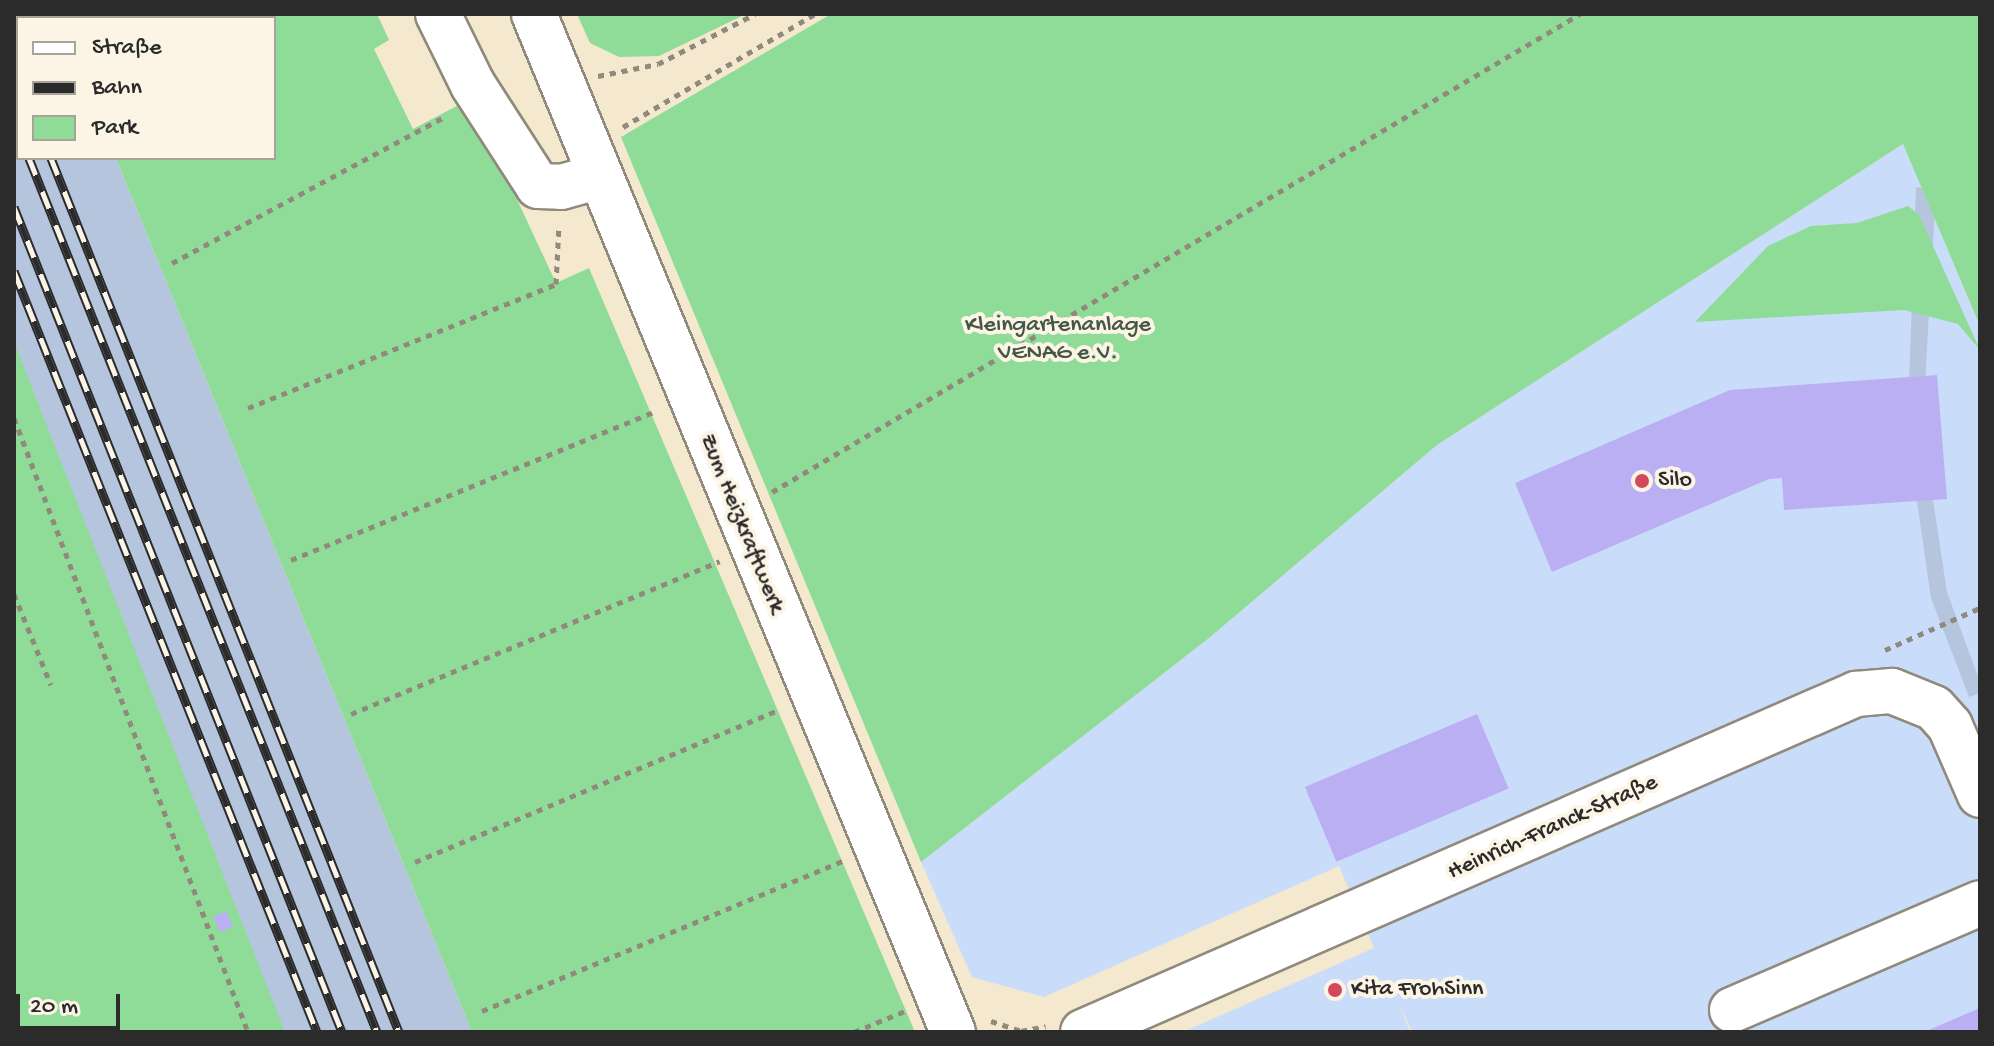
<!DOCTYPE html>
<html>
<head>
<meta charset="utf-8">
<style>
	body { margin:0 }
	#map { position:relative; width:1994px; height:1046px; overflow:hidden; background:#f4e8ce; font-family:"Gochi Hand",sans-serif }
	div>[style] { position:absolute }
	.built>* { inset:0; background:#c9dcf9 }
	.industrial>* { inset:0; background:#b6c5de }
	.green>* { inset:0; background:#8fdc99 }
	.building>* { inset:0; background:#bbaff4; transform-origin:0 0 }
	.path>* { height:5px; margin-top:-2.5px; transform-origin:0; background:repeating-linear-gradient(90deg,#908a7c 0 6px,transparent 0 12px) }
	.roads { filter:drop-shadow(2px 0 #908a7c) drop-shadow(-2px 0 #908a7c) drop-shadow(0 2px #908a7c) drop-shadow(0 -2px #908a7c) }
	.minor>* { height:44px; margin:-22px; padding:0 22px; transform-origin:22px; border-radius:22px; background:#fff }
	.rail>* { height:9px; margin-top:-4.5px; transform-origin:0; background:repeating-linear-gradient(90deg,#fcf5e5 0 18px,#2b2b2b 0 36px); box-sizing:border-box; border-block:2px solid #2b2b2b }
	.dots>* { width:22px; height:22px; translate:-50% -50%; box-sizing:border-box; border:4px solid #fcf5e5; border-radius:50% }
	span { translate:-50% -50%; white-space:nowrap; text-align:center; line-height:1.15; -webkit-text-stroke:8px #fcf5e5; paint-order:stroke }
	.park-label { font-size:24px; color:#445746 }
	.poi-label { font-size:24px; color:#2b2b2b }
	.left { translate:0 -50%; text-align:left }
	.street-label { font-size:24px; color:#2b2b2b }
	.frame { position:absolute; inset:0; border:16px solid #2b2b2b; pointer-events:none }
	.legend { position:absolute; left:16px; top:16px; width:260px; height:144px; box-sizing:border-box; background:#fcf5e5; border:2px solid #a8a49b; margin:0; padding:10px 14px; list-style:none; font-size:24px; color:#2b2b2b }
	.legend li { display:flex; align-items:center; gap:16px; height:40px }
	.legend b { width:40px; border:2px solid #a8a49b }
	.scale { position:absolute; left:16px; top:994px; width:104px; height:36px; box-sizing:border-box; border:4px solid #2b2b2b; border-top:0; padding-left:10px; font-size:24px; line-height:28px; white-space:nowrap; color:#2b2b2b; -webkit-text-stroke:6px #fcf5e5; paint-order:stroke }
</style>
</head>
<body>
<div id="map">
	<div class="built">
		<i style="clip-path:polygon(1903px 144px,1980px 326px,1980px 1032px,1412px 1032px,1399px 1004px,1410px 1032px,1183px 1032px,1374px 948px,1339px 866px,1044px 997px,972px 977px,921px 862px,1209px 638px,1437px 445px)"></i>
	</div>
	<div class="industrial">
		<i style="clip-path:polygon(14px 14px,59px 18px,18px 18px,18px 158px,116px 158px,472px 1032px,276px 1032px,14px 367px)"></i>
		<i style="clip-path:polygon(1916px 187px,1936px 190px,1925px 384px,1932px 493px,1947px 592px,1980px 682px,1980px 693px,1969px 697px,1931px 598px,1916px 495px,1909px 384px)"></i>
	</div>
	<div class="green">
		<i style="clip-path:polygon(58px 14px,377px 14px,389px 40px,374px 49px,413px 129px,470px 99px,556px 283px,589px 268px,915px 1032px,472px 1032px,116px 158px,274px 158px,274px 18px)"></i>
		<i style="clip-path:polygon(577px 14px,746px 14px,659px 56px,619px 57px,590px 43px)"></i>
		<i style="clip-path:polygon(831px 14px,1980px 14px,1980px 326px,1903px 144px,1437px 445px,1209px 638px,921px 862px,621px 137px)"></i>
		<i style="clip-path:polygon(1908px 206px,1919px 215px,1980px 350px,1958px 324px,1904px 310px,1695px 322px,1768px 246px,1811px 226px,1857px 223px)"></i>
		<i style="clip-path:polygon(14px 342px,285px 1032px,14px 1032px)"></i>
	</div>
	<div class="building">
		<i style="clip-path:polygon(1937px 375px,1947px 499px,1784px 510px,1782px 478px,1769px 479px,1552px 572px,1515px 483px,1730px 390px)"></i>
		<i style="left:1477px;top:714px;width:81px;height:187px;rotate:67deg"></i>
		<i style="left:226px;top:911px;width:17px;height:14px;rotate:66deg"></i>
		<i style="clip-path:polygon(1980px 1008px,1980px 1032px,1924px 1032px)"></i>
	</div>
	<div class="path">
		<i style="left:84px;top:18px;width:9px;rotate:-27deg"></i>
		<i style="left:598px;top:76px;width:61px;rotate:-11.3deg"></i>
		<i style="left:658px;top:64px;width:109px;rotate:-27.3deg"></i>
		<i style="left:623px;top:127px;width:223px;rotate:-30.5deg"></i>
		<i style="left:172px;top:263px;width:311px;rotate:-28.2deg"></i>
		<i style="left:248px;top:408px;width:332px;rotate:-21.9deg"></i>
		<i style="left:556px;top:284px;width:59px;rotate:-87.1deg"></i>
		<i style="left:14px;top:418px;width:657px;rotate:69.14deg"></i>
		<i style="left:772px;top:492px;width:939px;rotate:-30.61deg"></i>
		<i style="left:291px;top:560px;width:395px;rotate:-22.2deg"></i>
		<i style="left:14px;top:594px;width:98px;rotate:67.9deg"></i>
		<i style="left:1885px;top:650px;width:104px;rotate:-23.9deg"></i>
		<i style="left:351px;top:714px;width:399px;rotate:-22.5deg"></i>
		<i style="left:415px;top:862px;width:394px;rotate:-22.7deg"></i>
		<i style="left:482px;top:1011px;width:391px;rotate:-22.6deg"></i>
		<i style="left:991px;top:1021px;width:32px;rotate:18deg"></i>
		<i style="left:1021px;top:1031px;width:25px;rotate:-11deg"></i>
		<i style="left:854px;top:1032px;width:55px;rotate:-22.4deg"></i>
	</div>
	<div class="roads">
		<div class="minor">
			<i style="left:438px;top:14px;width:79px;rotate:63.8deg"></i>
			<i style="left:473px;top:85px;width:120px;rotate:57.2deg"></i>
			<i style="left:538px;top:186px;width:23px;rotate:2deg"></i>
			<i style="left:561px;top:187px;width:41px;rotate:-15.4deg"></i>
			<i style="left:534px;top:14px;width:1101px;rotate:67.63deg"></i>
			<i style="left:1732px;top:1010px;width:270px;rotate:-23.3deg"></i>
			<i style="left:1083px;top:1032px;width:844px;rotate:-23.62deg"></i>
			<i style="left:1856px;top:694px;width:36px;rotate:-5deg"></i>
			<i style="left:1892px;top:691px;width:45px;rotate:22deg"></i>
			<i style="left:1934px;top:708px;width:24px;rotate:48deg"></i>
			<i style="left:1950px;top:726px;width:75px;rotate:66.5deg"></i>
		</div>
	</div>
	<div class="rail">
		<i style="left:14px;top:64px;width:11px;rotate:68deg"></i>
		<i style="left:14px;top:120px;width:11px;rotate:68deg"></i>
		<i style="left:29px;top:158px;width:941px;rotate:68.29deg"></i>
		<i style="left:51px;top:158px;width:941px;rotate:68.29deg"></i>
		<i style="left:14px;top:207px;width:888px;rotate:68.32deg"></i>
		<i style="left:14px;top:271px;width:819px;rotate:68.29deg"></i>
	</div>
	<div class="dots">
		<i style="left:1642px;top:481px;background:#d1495b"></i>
		<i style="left:1335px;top:990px;background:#d1495b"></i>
	</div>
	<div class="park-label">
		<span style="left:1058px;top:340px">Kleingartenanlage<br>VENAG e.V.</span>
	</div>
	<div class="poi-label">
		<span class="left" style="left:1658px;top:481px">Silo</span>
		<span class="left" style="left:1351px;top:990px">Kita FrohSinn</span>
	</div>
	<div class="street-label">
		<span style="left:741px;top:524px;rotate:68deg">Zum Heizkraftwerk</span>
		<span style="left:1553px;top:828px;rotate:-24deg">Heinrich-Franck-Straße</span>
	</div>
	<div class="frame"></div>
	<ul class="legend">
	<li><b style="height:10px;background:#fff"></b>Straße</li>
	<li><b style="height:10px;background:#2b2b2b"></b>Bahn</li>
	<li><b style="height:22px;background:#8fdc99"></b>Park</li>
	</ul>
	<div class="scale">20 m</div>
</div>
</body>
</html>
